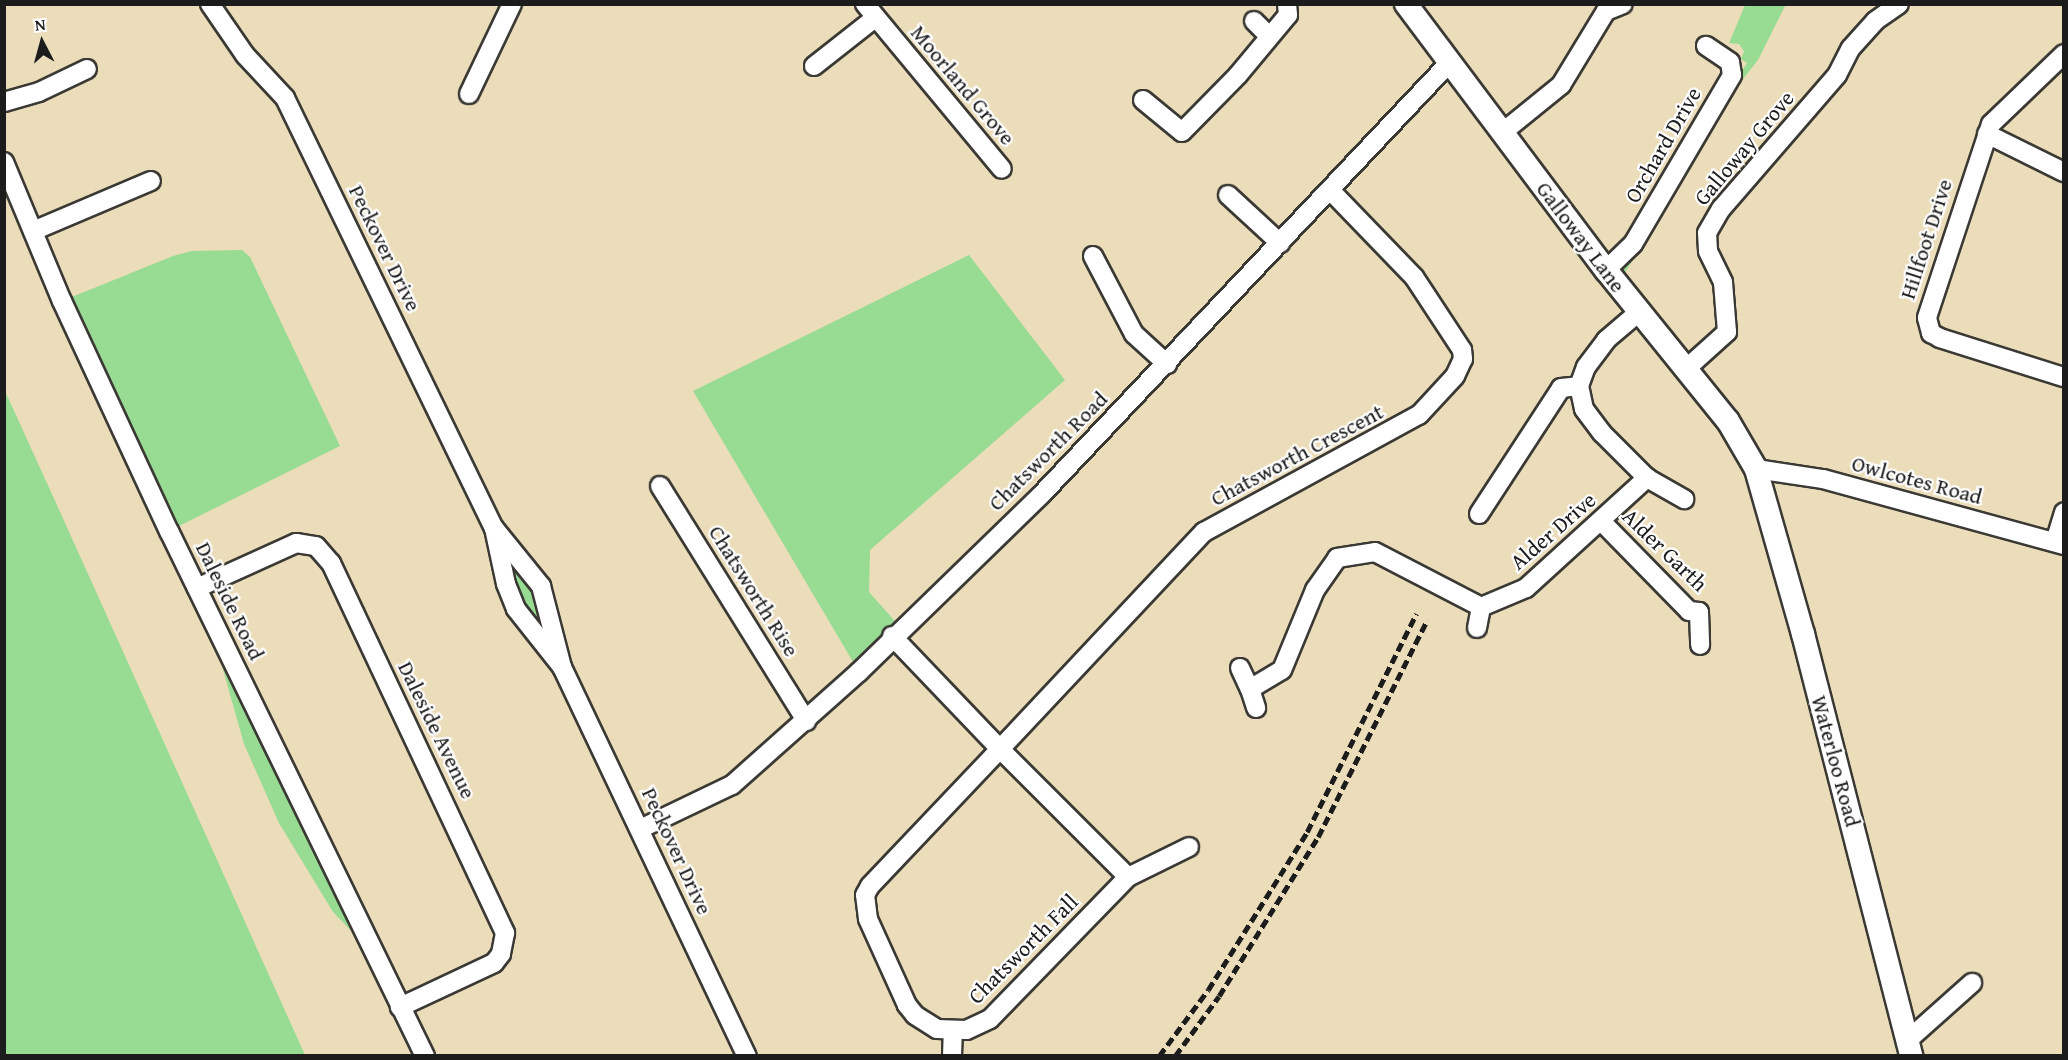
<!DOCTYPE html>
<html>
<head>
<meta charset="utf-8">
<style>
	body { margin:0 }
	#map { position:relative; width:2068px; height:1060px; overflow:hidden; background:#ebddba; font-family:"Gentium Book Plus",serif }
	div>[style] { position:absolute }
	.green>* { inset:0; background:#98db93 }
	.roads { filter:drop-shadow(2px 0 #3b3934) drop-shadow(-2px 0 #3b3934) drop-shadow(0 2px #3b3934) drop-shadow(0 -2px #3b3934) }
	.minor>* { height:18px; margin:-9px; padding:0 9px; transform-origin:9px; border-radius:9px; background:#fff }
	.major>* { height:22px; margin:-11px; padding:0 11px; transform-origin:11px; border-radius:11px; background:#fff }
	.rail>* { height:4.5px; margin-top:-2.25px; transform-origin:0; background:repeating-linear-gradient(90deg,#1c1c1c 0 9px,transparent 0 13.5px) }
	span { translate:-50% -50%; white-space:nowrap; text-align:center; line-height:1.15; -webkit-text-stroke:4.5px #fff; paint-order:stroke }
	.street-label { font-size:22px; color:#1c1c1c }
	.frame { position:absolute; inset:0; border:6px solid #1c1c1c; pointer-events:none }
	.north { position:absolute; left:12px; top:12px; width:60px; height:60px; -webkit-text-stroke:4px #fff; paint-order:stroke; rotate:354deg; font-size:16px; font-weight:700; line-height:24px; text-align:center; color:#1c1c1c }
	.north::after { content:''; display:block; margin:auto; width:21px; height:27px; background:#1c1c1c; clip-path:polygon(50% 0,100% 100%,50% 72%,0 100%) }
</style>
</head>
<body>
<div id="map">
	<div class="green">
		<i style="clip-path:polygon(1745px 5px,1805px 5px,1785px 6px,1758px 60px,1732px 93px,1625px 273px,1620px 266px,1747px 63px,1741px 59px,1744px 51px,1739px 44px,1729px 43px)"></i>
		<i style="clip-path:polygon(242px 250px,250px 257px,340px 446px,169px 531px,62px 301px,173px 256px,192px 251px)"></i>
		<i style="clip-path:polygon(969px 255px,1065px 380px,870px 550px,869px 592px,901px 628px,859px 672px,693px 391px)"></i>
		<i style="clip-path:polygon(5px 391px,56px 503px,305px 1055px,5px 1055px)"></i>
		<i style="clip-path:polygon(503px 547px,532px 582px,551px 645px,524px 607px)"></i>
		<i style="clip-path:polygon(220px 659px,223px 659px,358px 938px,333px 912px,279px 823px,244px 744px)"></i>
	</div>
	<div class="roads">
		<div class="minor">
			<i style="left:210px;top:4px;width:62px;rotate:55.5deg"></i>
			<i style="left:245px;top:55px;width:59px;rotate:47.1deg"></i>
			<i style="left:285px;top:98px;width:478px;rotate:64.1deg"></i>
			<i style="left:494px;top:528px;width:75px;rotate:51deg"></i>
			<i style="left:541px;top:586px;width:84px;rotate:75.5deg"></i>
			<i style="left:865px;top:4px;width:214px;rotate:50.3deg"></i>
			<i style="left:1606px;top:11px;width:18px;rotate:-22deg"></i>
			<i style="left:1254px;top:21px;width:20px;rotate:45deg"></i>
			<i style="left:2064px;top:54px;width:101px;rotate:136.2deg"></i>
			<i style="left:1991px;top:124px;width:204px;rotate:108.3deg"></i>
			<i style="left:1927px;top:318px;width:16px;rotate:75deg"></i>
			<i style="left:1931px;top:333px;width:10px;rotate:29deg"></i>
			<i style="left:1940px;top:338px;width:130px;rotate:17.5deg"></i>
			<i style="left:814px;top:66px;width:78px;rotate:-38.2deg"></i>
			<i style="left:469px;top:94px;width:100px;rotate:-64.5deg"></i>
			<i style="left:1143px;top:100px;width:50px;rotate:39.4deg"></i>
			<i style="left:1182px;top:132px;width:80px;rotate:-45.5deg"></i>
			<i style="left:1238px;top:75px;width:78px;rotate:-50.2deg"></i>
			<i style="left:1288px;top:15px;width:11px;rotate:-95deg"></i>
			<i style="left:4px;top:102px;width:36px;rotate:-16deg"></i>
			<i style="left:39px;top:92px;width:53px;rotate:-25.6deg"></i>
			<i style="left:1503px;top:132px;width:75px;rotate:-39deg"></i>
			<i style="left:1561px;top:85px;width:87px;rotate:-58.7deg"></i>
			<i style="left:1987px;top:134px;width:86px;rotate:26.3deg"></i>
			<i style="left:4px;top:162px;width:151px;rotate:67.4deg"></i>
			<i style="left:62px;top:301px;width:254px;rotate:65.1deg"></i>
			<i style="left:169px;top:531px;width:584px;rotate:64.01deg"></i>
			<i style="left:1228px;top:195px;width:71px;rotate:42.7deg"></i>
			<i style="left:33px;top:231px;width:128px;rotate:-23deg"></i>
			<i style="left:1093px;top:256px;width:88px;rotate:62.3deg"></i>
			<i style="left:1134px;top:334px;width:45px;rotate:42.3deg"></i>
			<i style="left:1606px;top:270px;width:37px;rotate:-44deg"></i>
			<i style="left:1633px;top:244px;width:196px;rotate:-59.6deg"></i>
			<i style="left:1732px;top:75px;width:13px;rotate:-99deg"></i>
			<i style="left:1730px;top:62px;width:29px;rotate:-146deg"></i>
			<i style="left:1687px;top:368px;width:54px;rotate:-42deg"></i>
			<i style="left:1727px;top:332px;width:50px;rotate:-94.6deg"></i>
			<i style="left:1723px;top:282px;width:34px;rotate:-116deg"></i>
			<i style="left:1708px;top:251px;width:18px;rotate:-93deg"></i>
			<i style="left:1707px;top:233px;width:28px;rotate:-60deg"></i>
			<i style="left:1721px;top:209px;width:177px;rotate:-49.1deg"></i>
			<i style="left:1837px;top:75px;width:30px;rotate:-63deg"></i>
			<i style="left:1851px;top:48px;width:36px;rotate:-48deg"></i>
			<i style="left:1875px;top:21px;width:29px;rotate:-35deg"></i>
			<i style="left:1756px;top:469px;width:68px;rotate:8.5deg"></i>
			<i style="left:1823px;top:479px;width:250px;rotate:15.3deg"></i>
			<i style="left:1647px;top:478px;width:43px;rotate:29.6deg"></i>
			<i style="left:660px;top:486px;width:277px;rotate:58.1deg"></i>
			<i style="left:1479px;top:514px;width:150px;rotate:-56.9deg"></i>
			<i style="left:1561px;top:388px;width:18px;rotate:-6deg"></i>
			<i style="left:1601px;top:521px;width:126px;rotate:45.6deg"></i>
			<i style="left:1689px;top:611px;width:10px;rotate:6deg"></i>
			<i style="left:1699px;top:612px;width:33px;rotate:88deg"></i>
			<i style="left:494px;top:528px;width:57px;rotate:77.9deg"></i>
			<i style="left:506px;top:584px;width:27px;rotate:68deg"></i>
			<i style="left:516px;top:609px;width:74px;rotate:51.6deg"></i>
			<i style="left:562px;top:667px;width:431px;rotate:64.6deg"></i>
			<i style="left:2055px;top:542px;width:31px;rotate:-73deg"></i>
			<i style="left:197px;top:588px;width:109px;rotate:-24.4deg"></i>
			<i style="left:296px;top:543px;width:20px;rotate:9deg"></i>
			<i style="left:316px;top:546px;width:23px;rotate:49deg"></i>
			<i style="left:331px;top:563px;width:409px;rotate:64.8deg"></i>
			<i style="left:505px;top:933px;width:21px;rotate:101deg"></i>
			<i style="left:501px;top:954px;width:11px;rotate:128deg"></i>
			<i style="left:494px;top:963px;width:104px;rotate:154.9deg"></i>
			<i style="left:1477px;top:628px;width:21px;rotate:-79deg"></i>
			<i style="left:892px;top:636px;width:156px;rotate:46.3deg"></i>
			<i style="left:1000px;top:749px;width:181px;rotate:45deg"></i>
			<i style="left:1128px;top:877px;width:198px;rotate:134.2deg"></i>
			<i style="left:990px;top:1019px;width:26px;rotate:155deg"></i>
			<i style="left:966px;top:1030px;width:29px;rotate:-178deg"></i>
			<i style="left:937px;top:1029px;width:26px;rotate:-148deg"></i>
			<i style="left:915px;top:1015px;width:13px;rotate:-129deg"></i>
			<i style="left:907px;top:1005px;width:94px;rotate:-114.4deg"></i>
			<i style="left:868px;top:919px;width:24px;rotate:-97deg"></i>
			<i style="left:865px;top:895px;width:10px;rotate:-61deg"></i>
			<i style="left:870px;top:886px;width:189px;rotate:-46.5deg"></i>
			<i style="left:1000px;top:749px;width:298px;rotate:-46.8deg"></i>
			<i style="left:1204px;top:532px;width:245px;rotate:-28.6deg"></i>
			<i style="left:1419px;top:415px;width:53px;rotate:-47.3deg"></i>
			<i style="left:1455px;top:376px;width:19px;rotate:-65deg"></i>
			<i style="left:1463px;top:359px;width:9px;rotate:-96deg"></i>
			<i style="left:1462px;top:350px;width:87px;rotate:-123.3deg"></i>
			<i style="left:1414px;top:277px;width:121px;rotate:-134deg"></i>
			<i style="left:1240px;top:668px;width:23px;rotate:65deg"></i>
			<i style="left:1250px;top:689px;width:37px;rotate:-31deg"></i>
			<i style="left:1282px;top:670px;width:87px;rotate:-67.6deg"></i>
			<i style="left:1315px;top:590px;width:39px;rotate:-55deg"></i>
			<i style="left:1337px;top:558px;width:38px;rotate:-9deg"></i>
			<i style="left:1375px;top:552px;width:119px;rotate:27.4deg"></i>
			<i style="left:1481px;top:607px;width:49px;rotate:-22.9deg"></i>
			<i style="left:1526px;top:588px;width:164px;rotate:-42.3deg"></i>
			<i style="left:1647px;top:478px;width:64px;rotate:-135deg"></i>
			<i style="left:1602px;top:433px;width:30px;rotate:-127deg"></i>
			<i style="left:1584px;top:409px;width:24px;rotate:-102deg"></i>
			<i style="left:1579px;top:386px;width:20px;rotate:-70deg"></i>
			<i style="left:1586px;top:367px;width:34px;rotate:-53deg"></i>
			<i style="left:1606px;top:340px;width:43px;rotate:-40.3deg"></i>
			<i style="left:1250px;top:689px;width:20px;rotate:72deg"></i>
			<i style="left:640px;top:829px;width:102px;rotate:-25.6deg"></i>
			<i style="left:732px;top:785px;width:170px;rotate:-41.7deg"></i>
			<i style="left:859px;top:672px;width:254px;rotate:-44.2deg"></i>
			<i style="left:1041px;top:495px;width:597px;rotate:-46.63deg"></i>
			<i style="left:1128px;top:877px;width:68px;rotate:-26.2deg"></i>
			<i style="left:1908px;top:1040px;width:86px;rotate:-41.7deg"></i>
			<i style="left:952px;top:1056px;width:24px;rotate:-88deg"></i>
		</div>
		<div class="major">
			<i style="left:1406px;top:4px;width:333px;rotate:53.1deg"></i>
			<i style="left:1606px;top:270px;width:194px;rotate:51.1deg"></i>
			<i style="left:1728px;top:421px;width:56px;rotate:59.7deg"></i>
			<i style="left:1756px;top:469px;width:172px;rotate:74.1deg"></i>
			<i style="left:1803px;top:634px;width:436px;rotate:75.6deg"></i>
		</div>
	</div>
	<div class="rail">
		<i style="left:1159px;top:1056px;width:82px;rotate:-53.4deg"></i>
		<i style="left:1208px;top:990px;width:186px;rotate:-57.9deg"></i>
		<i style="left:1307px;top:832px;width:244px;rotate:-63.4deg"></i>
		<i style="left:1175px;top:1056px;width:74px;rotate:-53.7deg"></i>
		<i style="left:1219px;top:996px;width:187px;rotate:-58.1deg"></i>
		<i style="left:1318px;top:837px;width:243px;rotate:-63.3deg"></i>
	</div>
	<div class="street-label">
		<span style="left:963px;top:85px;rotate:50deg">Moorland Grove</span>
		<span style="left:1663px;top:145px;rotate:-60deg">Orchard Drive</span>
		<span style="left:1744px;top:148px;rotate:-50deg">Galloway Grove</span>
		<span style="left:1581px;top:237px;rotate:53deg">Galloway Lane</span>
		<span style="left:1926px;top:239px;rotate:-72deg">Hillfoot Drive</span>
		<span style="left:385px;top:248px;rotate:64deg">Peckover Drive</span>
		<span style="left:1048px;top:451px;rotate:-45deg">Chatsworth Road</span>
		<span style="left:1297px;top:455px;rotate:-28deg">Chatsworth Crescent</span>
		<span style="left:1917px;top:480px;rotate:15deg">Owlcotes Road</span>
		<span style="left:1553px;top:531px;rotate:-41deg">Alder Drive</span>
		<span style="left:1665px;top:550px;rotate:44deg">Alder Garth</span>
		<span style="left:754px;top:591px;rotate:58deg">Chatsworth Rise</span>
		<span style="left:230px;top:601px;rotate:64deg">Daleside Road</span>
		<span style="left:437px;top:730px;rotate:64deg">Daleside Avenue</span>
		<span style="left:1836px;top:761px;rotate:75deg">Waterloo Road</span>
		<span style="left:677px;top:851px;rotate:65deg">Peckover Drive</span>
		<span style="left:1023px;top:949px;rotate:-45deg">Chatsworth Fall</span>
	</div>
	<div class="frame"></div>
	<div class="north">N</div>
</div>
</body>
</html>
